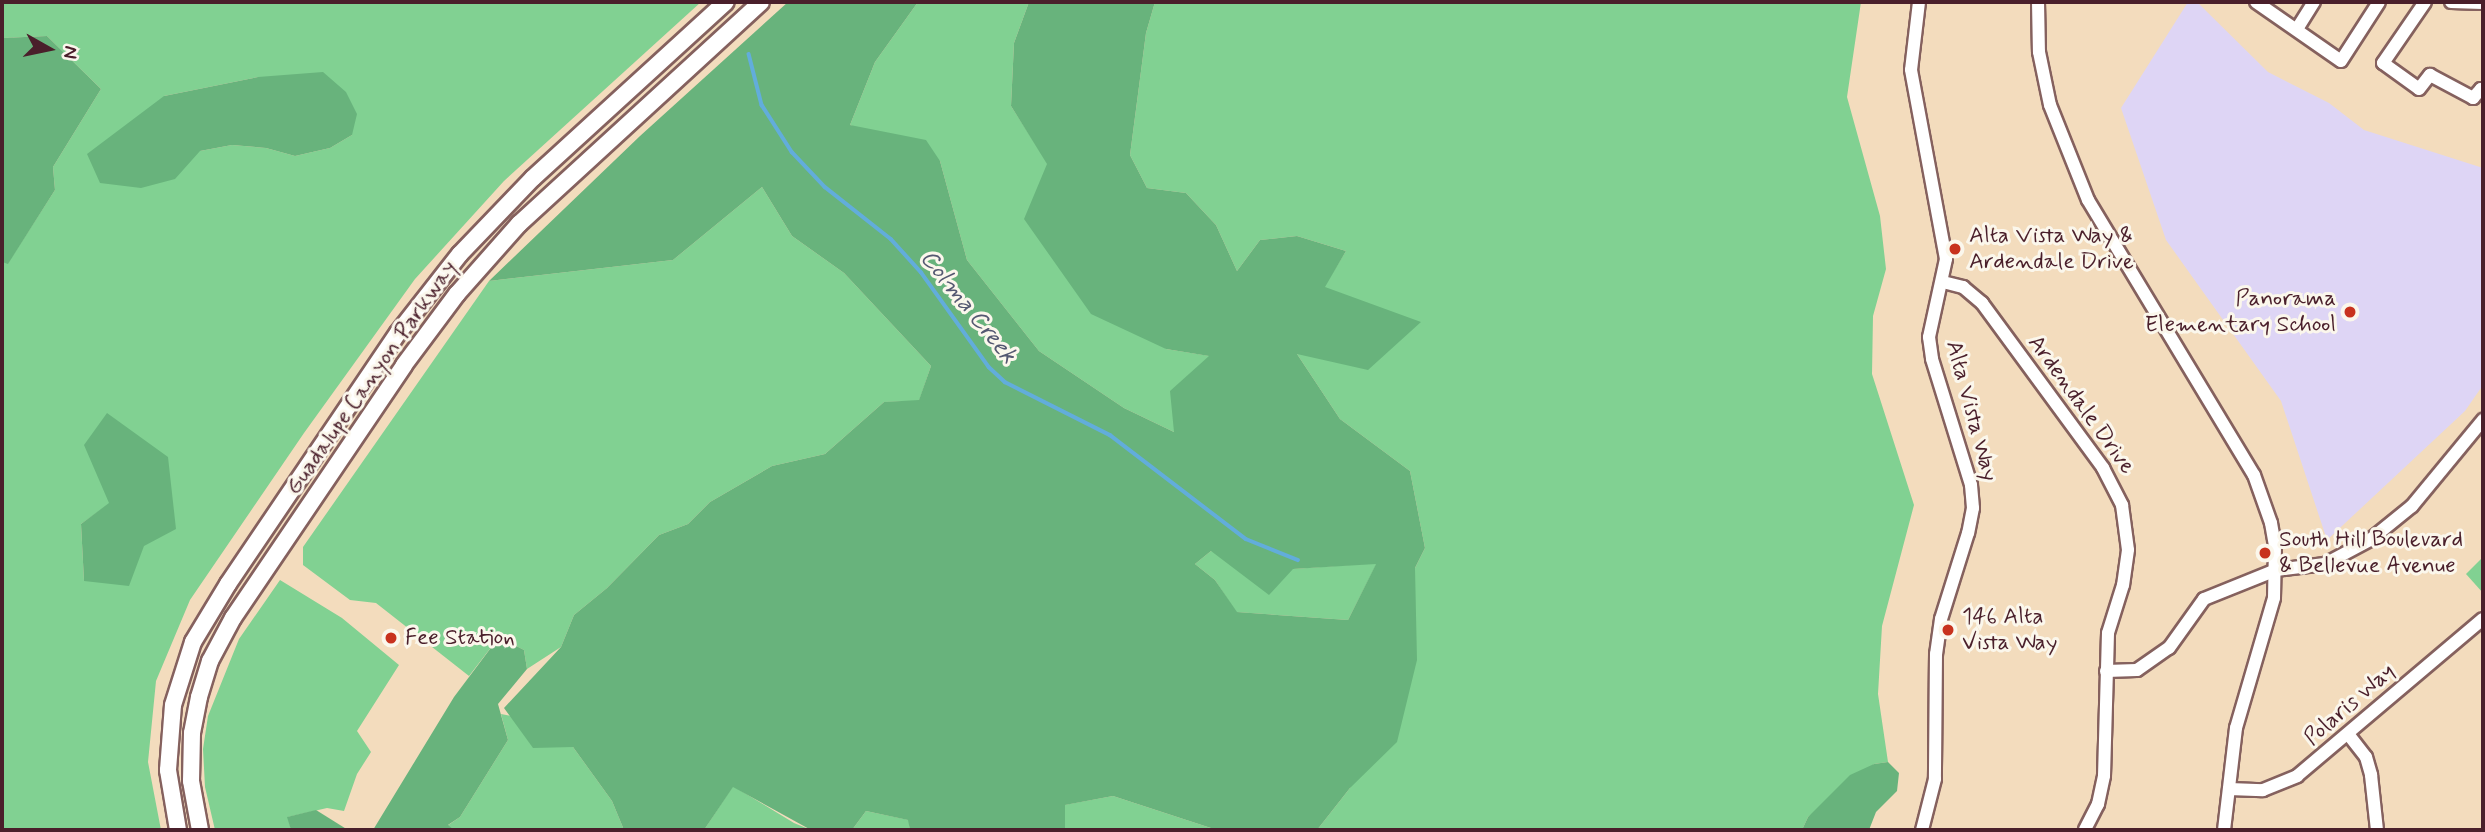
<!DOCTYPE html>
<html>
<head>
<meta charset="utf-8">
<style>
	body { margin:0 }
	#map { position:relative; width:2485px; height:832px; overflow:hidden; background:#f3dcbd; font-family:Mynerve,sans-serif }
	div>[style] { position:absolute }
	.built>* { inset:0; background:#ded5f5 }
	.green>* { inset:0; background:#81d192 }
	.forest>* { inset:0; background:#68b37c }
	.stream>* { height:3.5px; margin:-1.75px; padding:0 1.75px; transform-origin:1.75px; border-radius:1.75px; background:#62addb }
	.roads { filter:drop-shadow(2px 0 #85615e) drop-shadow(-2px 0 #85615e) drop-shadow(0 2px #85615e) drop-shadow(0 -2px #85615e) }
	.minor>* { height:12px; margin:-6px; padding:0 6px; transform-origin:6px; border-radius:6px; background:#fff }
	.major>* { height:16px; margin:-8px; padding:0 8px; transform-origin:8px; border-radius:8px; background:#fff }
	.dots>* { width:19px; height:19px; translate:-50% -50%; box-sizing:border-box; border:4px solid #fbf7ec; border-radius:50% }
	span { translate:-50% -50%; white-space:nowrap; text-align:center; line-height:1.15; -webkit-text-stroke:6px #fbf7ec; paint-order:stroke }
	.poi-label { font-size:23px; color:#4a1f2b }
	.left { translate:0 -50%; text-align:left }
	.right { translate:-100% -50%; text-align:right }
	.street-label { font-size:23px; color:#4a1f2b }
	.water-label { font-size:24px; color:#545871; font-style:italic }
	.frame { position:absolute; inset:0; border:4px solid #4a1f2b; pointer-events:none }
	.north { position:absolute; left:14px; top:14px; width:70px; height:70px; -webkit-text-stroke:5px #fbf7ec; paint-order:stroke; rotate:99deg; font-size:19px; font-weight:700; line-height:28px; text-align:center; color:#4a1f2b }
	.north::after { content:''; display:block; margin:auto; width:24px; height:32px; background:#4a1f2b; clip-path:polygon(50% 0,100% 100%,50% 72%,0 100%) }
</style>
</head>
<body>
<div id="map">
	<div class="built">
		<i style="clip-path:polygon(2188px 2px,2197px 2px,2268px 72px,2329px 103px,2364px 130px,2483px 168px,2483px 385px,2465px 411px,2327px 540px,2281px 401px,2166px 240px,2121px 108px)"></i>
	</div>
	<div class="green">
		<i style="clip-path:polygon(evenodd,2px 2px,701px 2px,504px 181px,415px 279px,304px 433px,190px 600px,156px 681px,148px 762px,161px 830px,2px 830px,2px 262px,8px 263px,55px 190px,53px 167px,101px 89px,47px 36px,2px 38px,2px 2px,258px 77px,352px 135px,330px 148px,295px 156px,266px 148px,232px 145px,200px 151px,164px 96px,258px 77px,2px 2px,109px 504px,84px 581px,81px 524px,109px 504px)"></i>
		<i style="clip-path:polygon(918px 2px,1029px 2px,1014px 43px,1011px 106px,1166px 349px,1210px 356px,1174px 432px,1124px 408px,1039px 351px,967px 260px,940px 161px,850px 125px,875px 62px)"></i>
		<i style="clip-path:polygon(1155px 2px,1861px 2px,1847px 97px,1880px 216px,1886px 269px,1873px 316px,1872px 374px,1914px 505px,1882px 626px,1878px 694px,1888px 762px,1874px 764px,1808px 817px,1802px 830px,1317px 830px,1350px 788px,1415px 605px,1415px 568px,1425px 548px,1410px 471px,1340px 419px,1297px 354px,1324px 287px,1346px 251px,1297px 236px,1260px 240px,1237px 271px,1216px 225px,1186px 193px,1147px 188px,1130px 155px,1146px 33px)"></i>
		<i style="clip-path:polygon(762px 187px,792px 236px,844px 273px,931px 366px,919px 401px,884px 402px,825px 454px,772px 466px,710px 502px,688px 524px,659px 535px,607px 588px,574px 615px,561px 647px,527px 669px,524px 650px,499px 637px,469px 676px,376px 603px,350px 600px,303px 565px,303px 547px,489px 281px,673px 260px)"></i>
		<i style="clip-path:polygon(1211px 551px,1293px 569px,1377px 563px,1348px 620px,1236px 612px,1215px 580px,1195px 564px)"></i>
		<i style="clip-path:polygon(2483px 557px,2483px 593px,2466px 574px)"></i>
		<i style="clip-path:polygon(280px 580px,342px 618px,399px 665px,357px 731px,371px 752px,357px 774px,344px 811px,327px 808px,288px 817px,291px 830px,215px 830px,205px 787px,203px 749px,208px 716px,239px 639px)"></i>
		<i style="clip-path:polygon(501px 714px,511px 716px,533px 747px,573px 747px,612px 801px,624px 830px,454px 830px,447px 826px,460px 817px,508px 740px)"></i>
		<i style="clip-path:polygon(733px 786px,794px 823px,811px 830px,704px 830px)"></i>
		<i style="clip-path:polygon(1113px 796px,1217px 830px,1065px 830px,1064px 805px)"></i>
		<i style="clip-path:polygon(866px 811px,909px 820px,910px 830px,852px 830px)"></i>
	</div>
	<div class="forest">
		<i style="clip-path:polygon(evenodd,788px 2px,918px 2px,875px 62px,850px 125px,926px 140px,940px 161px,967px 260px,1039px 351px,1124px 408px,1174px 432px,1170px 391px,1209px 356px,1166px 349px,1091px 314px,1024px 219px,1047px 164px,1011px 106px,1014px 43px,1029px 2px,1155px 2px,1146px 33px,1130px 155px,1147px 188px,1186px 193px,1216px 225px,1237px 271px,1260px 240px,1297px 236px,1346px 251px,1325px 287px,1421px 322px,1368px 370px,1297px 354px,1340px 419px,1410px 471px,1425px 548px,1415px 568px,1417px 660px,1397px 742px,1350px 788px,1317px 830px,1217px 830px,1113px 796px,1065px 805px,1065px 830px,910px 830px,908px 820px,866px 811px,852px 830px,811px 830px,733px 787px,704px 830px,624px 830px,612px 801px,573px 747px,533px 748px,504px 708px,561px 647px,574px 615px,607px 588px,659px 535px,688px 524px,710px 502px,772px 466px,825px 454px,884px 402px,919px 400px,931px 366px,844px 273px,792px 236px,762px 187px,673px 260px,489px 281px,640px 136px,788px 2px,1211px 551px,1269px 595px,1293px 569px,1376px 564px,1348px 620px,1237px 612px,1215px 580px,1195px 564px,1211px 551px)"></i>
		<i style="clip-path:polygon(47px 36px,101px 89px,53px 167px,55px 190px,8px 264px,2px 262px,2px 38px)"></i>
		<i style="clip-path:polygon(323px 72px,346px 92px,357px 114px,352px 135px,330px 148px,295px 156px,266px 148px,232px 145px,200px 151px,175px 179px,141px 188px,100px 183px,87px 154px,164px 96px,258px 77px)"></i>
		<i style="clip-path:polygon(107px 413px,168px 457px,176px 529px,144px 546px,129px 586px,84px 581px,81px 524px,109px 503px,84px 445px)"></i>
		<i style="clip-path:polygon(499px 637px,524px 650px,527px 669px,498px 704px,508px 740px,460px 817px,448px 825px,454px 830px,373px 830px,454px 697px)"></i>
		<i style="clip-path:polygon(1888px 762px,1899px 773px,1897px 791px,1876px 812px,1869px 830px,1802px 830px,1808px 817px,1850px 775px,1874px 764px)"></i>
		<i style="clip-path:polygon(316px 810px,348px 830px,291px 830px,287px 817px)"></i>
	</div>
	<div class="stream">
		<i style="left:749px;top:54px;width:53px;rotate:75.7deg"></i>
		<i style="left:762px;top:105px;width:56px;rotate:57.4deg"></i>
		<i style="left:792px;top:152px;width:48px;rotate:46.7deg"></i>
		<i style="left:825px;top:187px;width:84px;rotate:38.2deg"></i>
		<i style="left:891px;top:239px;width:45px;rotate:47.7deg"></i>
		<i style="left:921px;top:272px;width:117px;rotate:54.4deg"></i>
		<i style="left:989px;top:367px;width:22px;rotate:43deg"></i>
		<i style="left:1005px;top:382px;width:118px;rotate:26.8deg"></i>
		<i style="left:1110px;top:435px;width:171px;rotate:37.4deg"></i>
		<i style="left:1246px;top:539px;width:56px;rotate:22deg"></i>
	</div>
	<div class="roads">
		<div class="minor">
			<i style="left:1919px;top:2px;width:68px;rotate:96.7deg"></i>
			<i style="left:1911px;top:70px;width:192px;rotate:79.5deg"></i>
			<i style="left:1946px;top:259px;width:80px;rotate:102.3deg"></i>
			<i style="left:1929px;top:337px;width:22px;rotate:82deg"></i>
			<i style="left:1932px;top:359px;width:132px;rotate:72.8deg"></i>
			<i style="left:1971px;top:485px;width:23px;rotate:85deg"></i>
			<i style="left:1973px;top:508px;width:25px;rotate:101deg"></i>
			<i style="left:1968px;top:533px;width:90px;rotate:107.4deg"></i>
			<i style="left:1941px;top:619px;width:35px;rotate:98deg"></i>
			<i style="left:1936px;top:654px;width:125px;rotate:90.5deg"></i>
			<i style="left:1935px;top:779px;width:53px;rotate:104.3deg"></i>
			<i style="left:2038px;top:2px;width:50px;rotate:88.9deg"></i>
			<i style="left:2039px;top:52px;width:54px;rotate:78.3deg"></i>
			<i style="left:2050px;top:105px;width:102px;rotate:68.2deg"></i>
			<i style="left:2088px;top:200px;width:321px;rotate:58.9deg"></i>
			<i style="left:2254px;top:475px;width:51px;rotate:70.5deg"></i>
			<i style="left:2271px;top:523px;width:23px;rotate:80deg"></i>
			<i style="left:2275px;top:546px;width:52px;rotate:91.1deg"></i>
			<i style="left:2274px;top:598px;width:135px;rotate:106.3deg"></i>
			<i style="left:2236px;top:728px;width:103px;rotate:96.7deg"></i>
			<i style="left:2256px;top:2px;width:103px;rotate:34.8deg"></i>
			<i style="left:2341px;top:61px;width:70px;rotate:-57.2deg"></i>
			<i style="left:2425px;top:2px;width:74px;rotate:124.5deg"></i>
			<i style="left:2383px;top:63px;width:44px;rotate:35.8deg"></i>
			<i style="left:2419px;top:89px;width:18px;rotate:-52deg"></i>
			<i style="left:2430px;top:75px;width:49px;rotate:28.1deg"></i>
			<i style="left:2473px;top:98px;width:12px;rotate:-48deg"></i>
			<i style="left:2481px;top:89px;width:3px;rotate:45deg"></i>
			<i style="left:2451px;top:2px;width:32px;rotate:2deg"></i>
			<i style="left:2297px;top:29px;width:32px;rotate:-58deg"></i>
			<i style="left:1943px;top:282px;width:21px;rotate:14deg"></i>
			<i style="left:1963px;top:287px;width:25px;rotate:40deg"></i>
			<i style="left:1982px;top:303px;width:205px;rotate:53.7deg"></i>
			<i style="left:2103px;top:468px;width:42px;rotate:62.8deg"></i>
			<i style="left:2122px;top:505px;width:45px;rotate:82.4deg"></i>
			<i style="left:2128px;top:550px;width:35px;rotate:98deg"></i>
			<i style="left:2123px;top:585px;width:50px;rotate:107.4deg"></i>
			<i style="left:2108px;top:633px;width:143px;rotate:91.6deg"></i>
			<i style="left:2104px;top:776px;width:29px;rotate:102deg"></i>
			<i style="left:2098px;top:804px;width:29px;rotate:117deg"></i>
			<i style="left:2106px;top:671px;width:31px;rotate:-2deg"></i>
			<i style="left:2137px;top:670px;width:39px;rotate:-35deg"></i>
			<i style="left:2169px;top:648px;width:60px;rotate:-54.5deg"></i>
			<i style="left:2204px;top:599px;width:78px;rotate:-21.9deg"></i>
			<i style="left:2276px;top:570px;width:49px;rotate:-7deg"></i>
			<i style="left:2325px;top:564px;width:51px;rotate:-28.1deg"></i>
			<i style="left:2370px;top:540px;width:54px;rotate:-39deg"></i>
			<i style="left:2412px;top:506px;width:112px;rotate:-50.5deg"></i>
			<i style="left:2348px;top:734px;width:29px;rotate:52deg"></i>
			<i style="left:2366px;top:757px;width:19px;rotate:74deg"></i>
			<i style="left:2371px;top:775px;width:55px;rotate:83.8deg"></i>
			<i style="left:2229px;top:789px;width:34px;rotate:2deg"></i>
			<i style="left:2263px;top:790px;width:37px;rotate:-22deg"></i>
			<i style="left:2297px;top:776px;width:243px;rotate:-40.2deg"></i>
		</div>
		<div class="major">
			<i style="left:178px;top:830px;width:61px;rotate:-99.5deg"></i>
			<i style="left:168px;top:770px;width:65px;rotate:-85.6deg"></i>
			<i style="left:173px;top:705px;width:66px;rotate:-72.4deg"></i>
			<i style="left:193px;top:642px;width:68px;rotate:-58.9deg"></i>
			<i style="left:228px;top:584px;width:303px;rotate:-55.9deg"></i>
			<i style="left:398px;top:333px;width:100px;rotate:-51.9deg"></i>
			<i style="left:460px;top:254px;width:105px;rotate:-46.2deg"></i>
			<i style="left:533px;top:178px;width:261px;rotate:-42.4deg"></i>
			<i style="left:200px;top:830px;width:50px;rotate:-100.4deg"></i>
			<i style="left:191px;top:781px;width:48px;rotate:-88.8deg"></i>
			<i style="left:192px;top:733px;width:37px;rotate:-79deg"></i>
			<i style="left:199px;top:697px;width:38px;rotate:-73deg"></i>
			<i style="left:210px;top:661px;width:49px;rotate:-61.9deg"></i>
			<i style="left:233px;top:618px;width:305px;rotate:-55.9deg"></i>
			<i style="left:404px;top:365px;width:89px;rotate:-53.3deg"></i>
			<i style="left:457px;top:294px;width:94px;rotate:-48.5deg"></i>
			<i style="left:519px;top:224px;width:328px;rotate:-42.5deg"></i>
		</div>
	</div>
	<div class="dots">
		<i style="left:1955px;top:249px;background:#c8321e"></i>
		<i style="left:2350px;top:312px;background:#c8321e"></i>
		<i style="left:2265px;top:553px;background:#c8321e"></i>
		<i style="left:1948px;top:630px;background:#c8321e"></i>
		<i style="left:391px;top:638px;background:#c8321e"></i>
	</div>
	<div class="poi-label">
		<span class="left" style="left:1969px;top:249px">Alta Vista Way &amp;<br>Ardendale Drive</span>
		<span class="right" style="left:2336px;top:312px">Panorama<br>Elementary School</span>
		<span class="left" style="left:2279px;top:553px">South Hill Boulevard<br>&amp; Bellevue Avenue</span>
		<span class="left" style="left:1962px;top:630px">146 Alta<br>Vista Way</span>
		<span class="left" style="left:405px;top:638px">Fee Station</span>
	</div>
	<div class="street-label">
		<span style="left:372px;top:378px;rotate:-55deg">Guadalupe Canyon Parkway</span>
		<span style="left:2081px;top:405px;rotate:54deg">Ardendale Drive</span>
		<span style="left:1971px;top:411px;rotate:75deg">Alta Vista Way</span>
		<span style="left:2350px;top:705px;rotate:-41deg">Polaris Way</span>
	</div>
	<div class="water-label">
		<span style="left:968px;top:307px;rotate:51deg">Colma Creek</span>
	</div>
	<div class="frame"></div>
	<div class="north">N</div>
</div>
</body>
</html>
